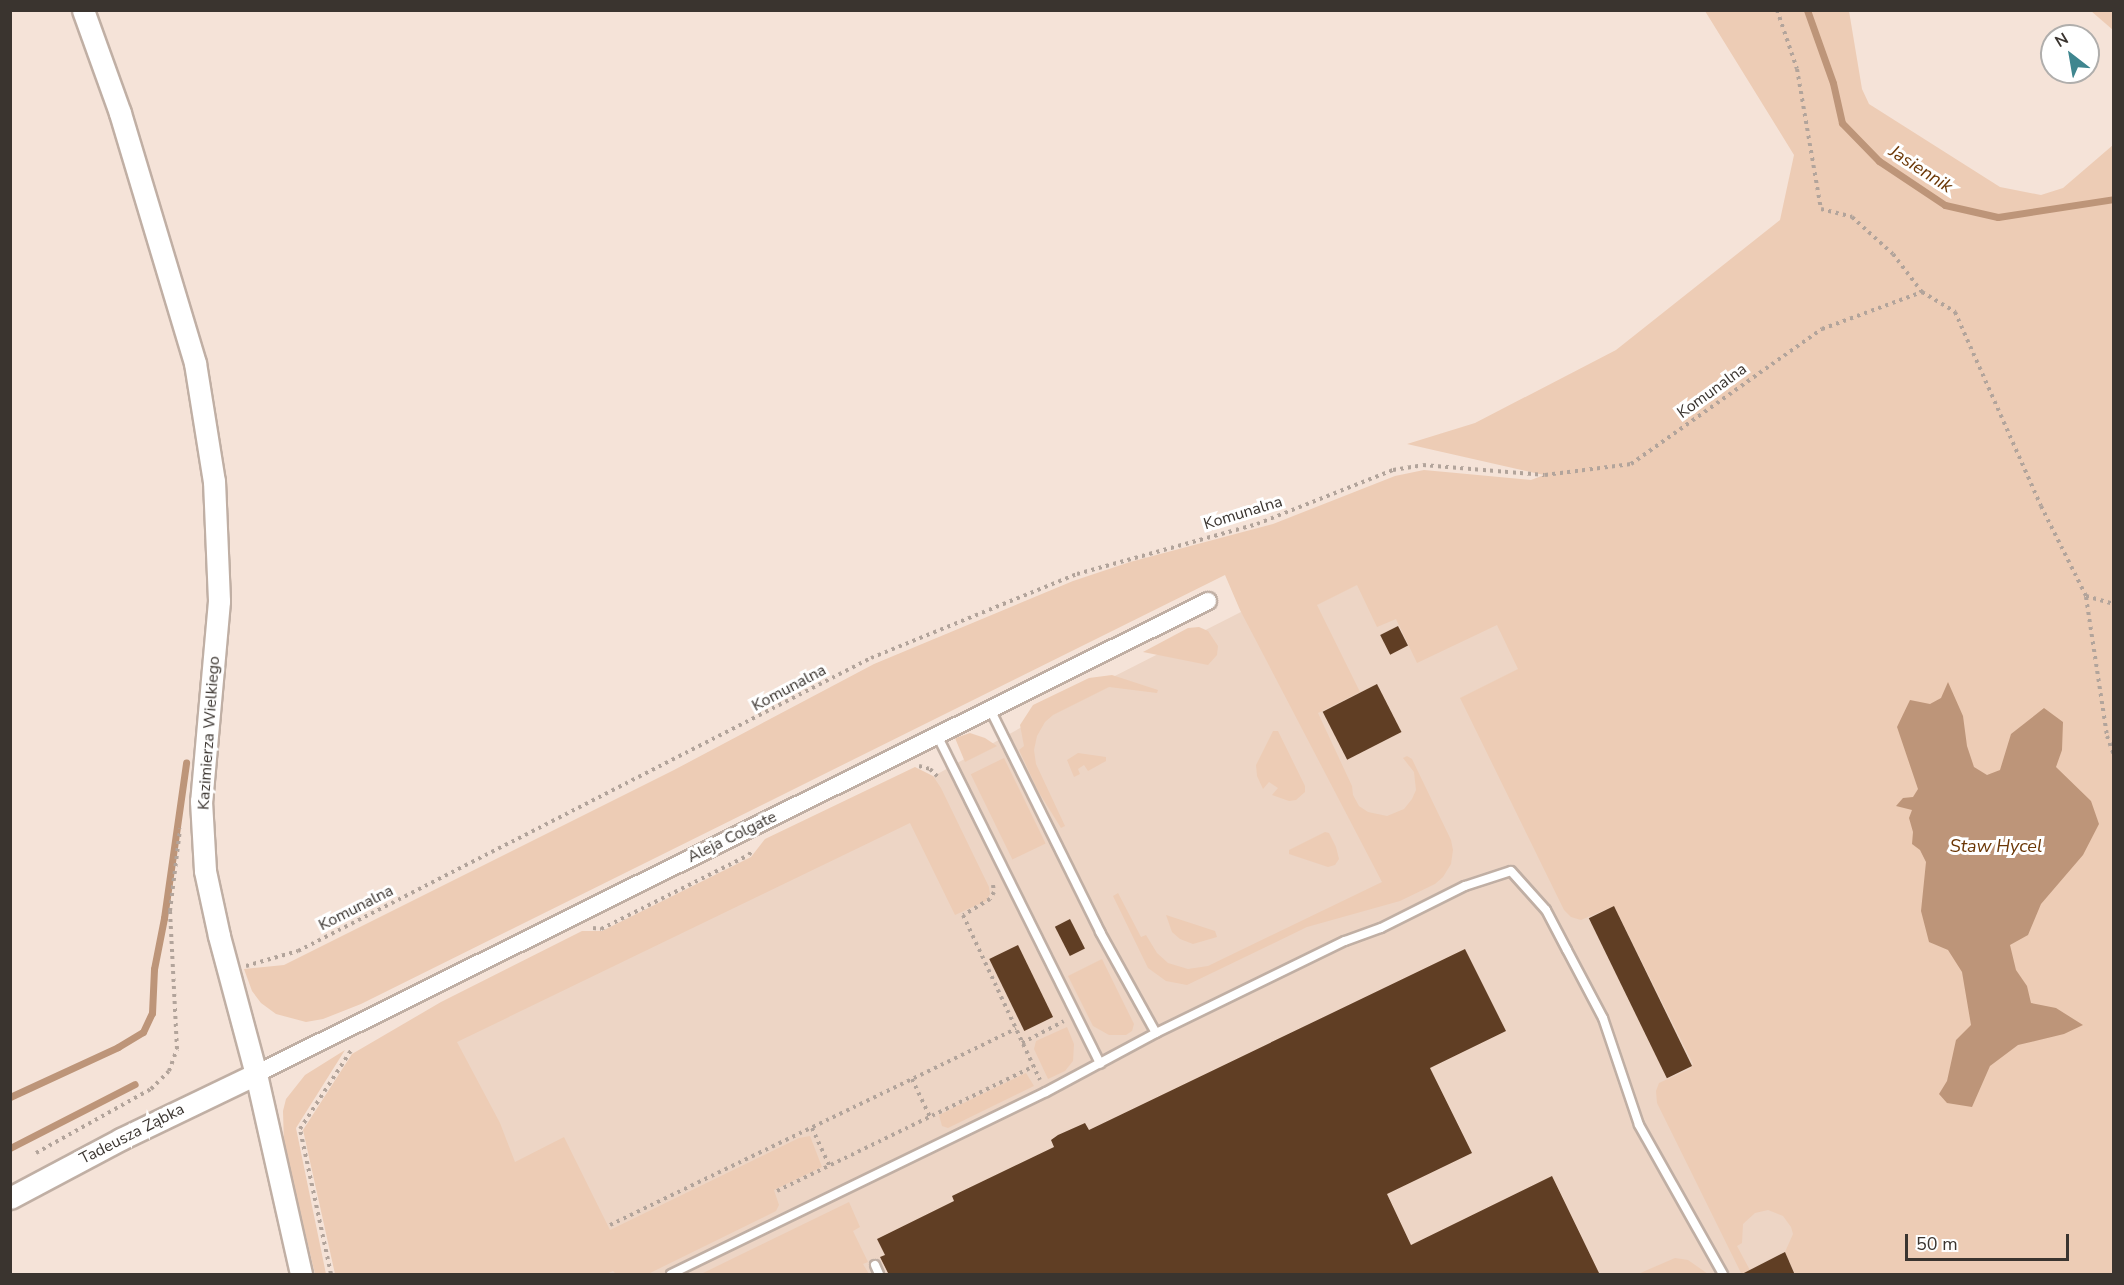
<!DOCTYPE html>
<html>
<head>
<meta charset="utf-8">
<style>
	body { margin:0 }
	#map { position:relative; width:2124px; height:1285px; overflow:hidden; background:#f5e3d8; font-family:"Nunito Sans",sans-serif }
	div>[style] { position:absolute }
	.built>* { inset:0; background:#edd5c5 }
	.green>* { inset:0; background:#edccb5; transform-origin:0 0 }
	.water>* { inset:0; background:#bd9579 }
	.stream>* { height:7px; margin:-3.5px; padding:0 3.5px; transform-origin:3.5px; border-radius:3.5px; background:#bd9579 }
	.building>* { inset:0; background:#603e24; transform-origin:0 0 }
	.path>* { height:4px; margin-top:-2px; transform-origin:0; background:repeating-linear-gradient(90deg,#b2a49b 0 3px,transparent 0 7.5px) }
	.roads { filter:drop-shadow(2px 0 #c0afa4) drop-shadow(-2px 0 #c0afa4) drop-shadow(0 2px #c0afa4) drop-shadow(0 -2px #c0afa4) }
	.service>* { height:8px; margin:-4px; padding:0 4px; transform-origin:4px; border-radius:4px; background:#fff }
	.minor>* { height:16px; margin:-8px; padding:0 8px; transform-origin:8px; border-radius:8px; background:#fff }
	.tertiary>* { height:21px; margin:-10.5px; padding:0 10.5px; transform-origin:10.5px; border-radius:10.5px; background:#fff }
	span { translate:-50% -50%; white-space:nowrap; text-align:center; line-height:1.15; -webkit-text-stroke:6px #fff; paint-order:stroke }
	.street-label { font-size:16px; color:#3a342f }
	.water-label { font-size:18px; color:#6b3706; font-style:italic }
	.frame { position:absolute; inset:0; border:12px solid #3a342f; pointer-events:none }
	.north { position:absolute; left:2040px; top:24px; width:60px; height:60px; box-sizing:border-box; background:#fff; border:2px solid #b0aeac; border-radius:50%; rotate:329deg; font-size:16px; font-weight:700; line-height:24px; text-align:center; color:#3a342f }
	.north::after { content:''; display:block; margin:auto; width:21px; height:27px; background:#3f868f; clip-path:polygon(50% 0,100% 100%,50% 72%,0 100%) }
	.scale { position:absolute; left:1905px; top:1234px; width:164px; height:27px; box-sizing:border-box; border:3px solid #3a342f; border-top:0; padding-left:8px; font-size:18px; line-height:21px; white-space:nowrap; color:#3a342f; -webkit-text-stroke:4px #fff; paint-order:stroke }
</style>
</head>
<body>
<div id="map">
	<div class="built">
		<i style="clip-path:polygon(1456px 503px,1856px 1274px,385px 1274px,372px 1062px,880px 806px,1101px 683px)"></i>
	</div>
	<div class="green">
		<i style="clip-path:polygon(1705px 11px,1849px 11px,1862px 89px,1869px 104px,2000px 187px,2041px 195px,2063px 188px,2113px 145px,2113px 1274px,1795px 1274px,1785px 1252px,1793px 1234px,1791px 1227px,1783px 1216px,1768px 1210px,1755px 1213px,1743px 1224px,1742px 1243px,1737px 1246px,1752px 1274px,1741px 1273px,1657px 1103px,1656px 1091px,1659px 1083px,1690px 1069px,1693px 1064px,1614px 906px,1581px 920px,1571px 917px,1564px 910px,1460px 698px,1518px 669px,1497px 625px,1417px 663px,1396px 619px,1377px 627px,1357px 585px,1317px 605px,1360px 692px,1318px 713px,1352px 786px,1353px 795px,1359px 806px,1368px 812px,1387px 816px,1404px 809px,1412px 799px,1416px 790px,1414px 772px,1403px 758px,1407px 756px,1412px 759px,1451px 840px,1453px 850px,1451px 864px,1443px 877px,1435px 884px,1400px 901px,1307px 927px,1187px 985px,1166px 981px,1148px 968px,1113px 896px,1118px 893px,1141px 937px,1146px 935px,1157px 953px,1168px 963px,1188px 969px,1208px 966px,1382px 882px,1240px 610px,1225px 575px,361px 1004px,323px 1019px,306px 1022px,276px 1014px,261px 1003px,252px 991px,244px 969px,284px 965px,674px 770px,874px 664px,1073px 581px,1130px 562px,1273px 524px,1395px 476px,1424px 470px,1531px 480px,1544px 475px,1407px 444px,1475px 423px,1616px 350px,1780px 220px,1794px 155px)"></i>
		<i style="clip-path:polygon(2091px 11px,2113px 11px,2113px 30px)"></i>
		<i style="clip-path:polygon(1199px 627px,1208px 631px,1218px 646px,1217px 655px,1208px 665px,1143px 652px,1188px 628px)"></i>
		<i style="clip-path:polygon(1112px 675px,1158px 690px,1157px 693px,1109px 687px,1053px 715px,1045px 722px,1037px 736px,1034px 750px,1036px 764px,1065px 826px,1061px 828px,1038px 791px,1019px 750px,1024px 746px,1020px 725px,1033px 705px,1089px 678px)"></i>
		<i style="clip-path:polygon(1273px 731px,1278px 731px,1305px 786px,1305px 792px,1296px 800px,1289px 801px,1272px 795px,1278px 788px,1269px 782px,1263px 789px,1257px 776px,1256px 765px)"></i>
		<i style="clip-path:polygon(970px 733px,985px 738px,997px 746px,965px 762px,955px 738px)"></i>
		<i style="clip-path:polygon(1078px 753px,1106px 757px,1106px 761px,1088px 771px,1084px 765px,1078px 769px,1080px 774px,1074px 777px,1067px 760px)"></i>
		<i style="left:1004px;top:758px;width:95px;height:37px;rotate:64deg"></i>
		<i style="clip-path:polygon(915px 767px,933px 776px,941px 788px,989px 887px,990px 894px,986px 901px,955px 915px,910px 823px,457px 1042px,500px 1123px,515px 1162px,564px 1137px,610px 1230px,799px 1138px,810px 1136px,822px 1167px,774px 1190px,779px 1205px,776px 1211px,648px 1274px,616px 1274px,613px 1271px,606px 1274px,335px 1274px,303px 1130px,352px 1054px,441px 1002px,582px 931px,602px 931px,751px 857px,765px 839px)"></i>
		<i style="clip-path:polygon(1325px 832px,1329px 833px,1336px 847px,1339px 859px,1335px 865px,1328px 867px,1289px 854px,1289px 850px)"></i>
		<i style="clip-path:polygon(1166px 915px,1215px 931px,1217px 937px,1193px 944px,1180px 939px,1172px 932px)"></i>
		<i style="clip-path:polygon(1102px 959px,1134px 1024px,1132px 1031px,1126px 1035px,1109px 1035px,1093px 1026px,1068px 976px)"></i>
		<i style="clip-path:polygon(1067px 1027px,1074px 1044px,1073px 1061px,1065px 1071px,1048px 1079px,1034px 1049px,1036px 1041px)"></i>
		<i style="clip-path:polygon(345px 1050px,296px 1128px,326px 1274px,315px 1274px,284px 1145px,283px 1111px,286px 1099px,305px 1075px)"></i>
		<i style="clip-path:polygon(1026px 1073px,1034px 1086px,948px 1128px,942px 1126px,939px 1115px)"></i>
		<i style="clip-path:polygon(849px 1202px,860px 1227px,853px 1231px,868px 1262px,863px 1264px,869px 1274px,701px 1274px)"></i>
		<i style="clip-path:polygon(1675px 1258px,1688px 1260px,1708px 1274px,1638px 1274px)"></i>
	</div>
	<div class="water">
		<i style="clip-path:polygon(1948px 682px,1963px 716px,1967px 746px,1974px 767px,1987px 775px,2000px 770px,2011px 734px,2044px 708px,2063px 722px,2062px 750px,2056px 767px,2091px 801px,2099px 824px,2083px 855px,2041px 904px,2028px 935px,2010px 945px,2016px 970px,2027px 986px,2031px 1003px,2056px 1008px,2083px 1025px,2064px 1034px,2018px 1045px,1990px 1066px,1972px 1107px,1947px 1103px,1939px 1094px,1947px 1081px,1956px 1040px,1971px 1025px,1962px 972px,1948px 950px,1929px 942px,1921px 911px,1926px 862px,1920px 850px,1912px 844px,1913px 832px,1909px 818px,1912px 810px,1896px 806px,1903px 798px,1913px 797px,1918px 789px,1897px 727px,1910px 700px,1930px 704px,1941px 698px)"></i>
	</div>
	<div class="stream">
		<i style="left:1807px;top:10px;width:77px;rotate:70.4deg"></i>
		<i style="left:1833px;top:83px;width:41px;rotate:77.3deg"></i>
		<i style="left:1842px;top:123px;width:53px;rotate:45.8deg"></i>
		<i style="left:1879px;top:161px;width:79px;rotate:33.7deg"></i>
		<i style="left:1945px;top:205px;width:54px;rotate:12.8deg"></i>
		<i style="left:1998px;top:217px;width:117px;rotate:-8.8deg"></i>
		<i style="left:10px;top:1097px;width:119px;rotate:-24.8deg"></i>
		<i style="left:118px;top:1047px;width:29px;rotate:-31deg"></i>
		<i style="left:143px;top:1032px;width:21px;rotate:-65deg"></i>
		<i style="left:152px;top:1013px;width:44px;rotate:-87.4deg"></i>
		<i style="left:154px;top:969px;width:52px;rotate:-78.9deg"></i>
		<i style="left:164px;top:918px;width:157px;rotate:-81.9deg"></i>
		<i style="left:10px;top:1148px;width:140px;rotate:-27.1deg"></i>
	</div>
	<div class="building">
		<i style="left:1398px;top:626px;width:22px;height:20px;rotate:63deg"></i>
		<i style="left:1377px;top:684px;width:54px;height:61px;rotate:63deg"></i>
		<i style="left:1614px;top:906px;width:178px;height:28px;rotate:64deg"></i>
		<i style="left:1070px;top:919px;width:33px;height:17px;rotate:63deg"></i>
		<i style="left:1018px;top:945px;width:80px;height:32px;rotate:64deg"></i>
		<i style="clip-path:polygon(1465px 949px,1506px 1031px,1430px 1068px,1472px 1153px,1387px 1194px,1411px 1245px,1552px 1176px,1600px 1275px,889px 1275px,880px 1257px,885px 1255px,877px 1239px,954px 1201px,952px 1196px,1054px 1147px,1051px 1140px,1058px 1135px,1085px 1123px,1089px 1130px)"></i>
		<i style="clip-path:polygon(1785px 1252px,1795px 1275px,1740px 1275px)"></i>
	</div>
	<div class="path">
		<i style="left:1777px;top:10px;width:62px;rotate:71.3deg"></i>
		<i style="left:1797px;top:69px;width:142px;rotate:80.3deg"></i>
		<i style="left:1821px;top:209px;width:32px;rotate:14deg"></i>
		<i style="left:1852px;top:217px;width:55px;rotate:42.1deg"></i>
		<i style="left:1893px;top:254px;width:48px;rotate:52.7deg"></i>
		<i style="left:2086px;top:597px;width:141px;rotate:81.4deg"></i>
		<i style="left:2107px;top:736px;width:20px;rotate:70deg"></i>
		<i style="left:919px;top:766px;width:11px;rotate:15deg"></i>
		<i style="left:930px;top:769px;width:14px;rotate:45deg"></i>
		<i style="left:993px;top:885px;width:7px;rotate:82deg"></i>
		<i style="left:994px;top:892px;width:8px;rotate:120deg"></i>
		<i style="left:990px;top:899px;width:31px;rotate:149deg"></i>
		<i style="left:963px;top:915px;width:182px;rotate:65deg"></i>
		<i style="left:593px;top:928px;width:8px;rotate:7deg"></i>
		<i style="left:601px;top:929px;width:165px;rotate:-26.6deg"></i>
		<i style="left:749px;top:855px;width:6px;rotate:-59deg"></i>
		<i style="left:246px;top:966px;width:54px;rotate:-16.1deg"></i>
		<i style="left:298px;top:951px;width:644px;rotate:-27.08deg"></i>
		<i style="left:871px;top:658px;width:222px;rotate:-22.2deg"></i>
		<i style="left:1077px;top:574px;width:187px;rotate:-15.5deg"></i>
		<i style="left:1257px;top:524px;width:146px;rotate:-21.7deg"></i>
		<i style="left:1393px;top:470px;width:30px;rotate:-9deg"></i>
		<i style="left:1423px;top:465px;width:122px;rotate:4.7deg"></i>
		<i style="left:1545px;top:475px;width:87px;rotate:-7.3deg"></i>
		<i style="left:1631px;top:464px;width:234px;rotate:-35.3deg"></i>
		<i style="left:1822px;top:329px;width:107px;rotate:-20.3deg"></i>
		<i style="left:1922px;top:292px;width:39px;rotate:31deg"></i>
		<i style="left:1955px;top:312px;width:212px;rotate:66.1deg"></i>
		<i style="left:2041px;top:506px;width:101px;rotate:63.4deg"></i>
		<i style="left:2086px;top:596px;width:29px;rotate:16deg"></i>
		<i style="left:1022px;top:1043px;width:47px;rotate:-27.6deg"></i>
		<i style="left:912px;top:1079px;width:42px;rotate:64.7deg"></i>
		<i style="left:812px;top:1128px;width:41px;rotate:65.3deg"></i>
		<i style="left:36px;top:1153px;width:132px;rotate:-29.1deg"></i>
		<i style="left:151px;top:1089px;width:25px;rotate:-45deg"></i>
		<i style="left:169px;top:1071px;width:23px;rotate:-70deg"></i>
		<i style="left:177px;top:1049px;width:138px;rotate:-92.9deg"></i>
		<i style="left:170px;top:911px;width:83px;rotate:-83deg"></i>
		<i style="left:777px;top:1191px;width:286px;rotate:-25.9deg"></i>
		<i style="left:610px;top:1225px;width:451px;rotate:-25.8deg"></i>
		<i style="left:331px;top:1274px;width:148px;rotate:-102.1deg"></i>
		<i style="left:300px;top:1129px;width:95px;rotate:-57deg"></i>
	</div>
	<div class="roads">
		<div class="service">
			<i style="left:990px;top:709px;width:249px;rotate:63.7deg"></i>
			<i style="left:1100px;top:932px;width:115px;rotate:61deg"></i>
			<i style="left:937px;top:735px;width:367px;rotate:63.6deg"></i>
			<i style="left:875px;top:1265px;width:10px;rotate:66deg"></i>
			<i style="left:671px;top:1274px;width:417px;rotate:-25.9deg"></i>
			<i style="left:1046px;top:1092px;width:125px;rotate:-28.2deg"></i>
			<i style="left:1156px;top:1033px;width:210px;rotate:-26deg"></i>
			<i style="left:1345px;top:941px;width:38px;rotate:-20deg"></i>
			<i style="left:1381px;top:928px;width:94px;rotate:-26.6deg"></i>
			<i style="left:1465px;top:886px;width:48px;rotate:-18.1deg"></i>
			<i style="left:1511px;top:871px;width:52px;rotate:48.1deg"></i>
			<i style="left:1546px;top:910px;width:45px;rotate:62.3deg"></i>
			<i style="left:1567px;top:950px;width:77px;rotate:62.1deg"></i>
			<i style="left:1603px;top:1018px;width:113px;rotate:71.4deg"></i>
			<i style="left:1639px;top:1125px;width:171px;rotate:60.6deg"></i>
		</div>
		<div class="minor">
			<i style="left:256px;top:1074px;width:1063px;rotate:-26.42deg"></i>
		</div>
		<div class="tertiary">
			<i style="left:83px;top:10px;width:109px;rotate:70.2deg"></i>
			<i style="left:120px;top:113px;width:261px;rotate:73.3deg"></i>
			<i style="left:195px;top:363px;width:120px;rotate:80.9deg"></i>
			<i style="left:214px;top:481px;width:120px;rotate:87.6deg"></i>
			<i style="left:219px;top:601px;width:201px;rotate:95.1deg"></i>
			<i style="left:201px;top:801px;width:70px;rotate:86.7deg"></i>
			<i style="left:205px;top:871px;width:66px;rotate:77.8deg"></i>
			<i style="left:219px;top:936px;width:143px;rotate:75deg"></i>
			<i style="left:256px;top:1074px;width:205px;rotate:77.3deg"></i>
			<i style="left:10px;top:1198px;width:126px;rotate:-28deg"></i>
			<i style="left:121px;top:1139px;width:150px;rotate:-25.7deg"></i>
		</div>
	</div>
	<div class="street-label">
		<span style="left:1712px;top:391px;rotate:-36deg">Komunalna</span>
		<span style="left:1243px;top:513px;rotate:-17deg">Komunalna</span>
		<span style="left:789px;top:688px;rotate:-28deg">Komunalna</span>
		<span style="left:209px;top:733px;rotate:-86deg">Kazimierza Wielkiego</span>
		<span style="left:732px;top:837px;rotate:-26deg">Aleja Colgate</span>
		<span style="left:356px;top:908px;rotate:-27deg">Komunalna</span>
		<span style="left:132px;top:1134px;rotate:-27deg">Tadeusza Ząbka</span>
	</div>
	<div class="water-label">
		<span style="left:1921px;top:169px;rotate:33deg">Jasiennik</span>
		<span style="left:1996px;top:846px">Staw Hycel</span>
	</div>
	<div class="frame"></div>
	<div class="north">N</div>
	<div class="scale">50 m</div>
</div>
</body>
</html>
